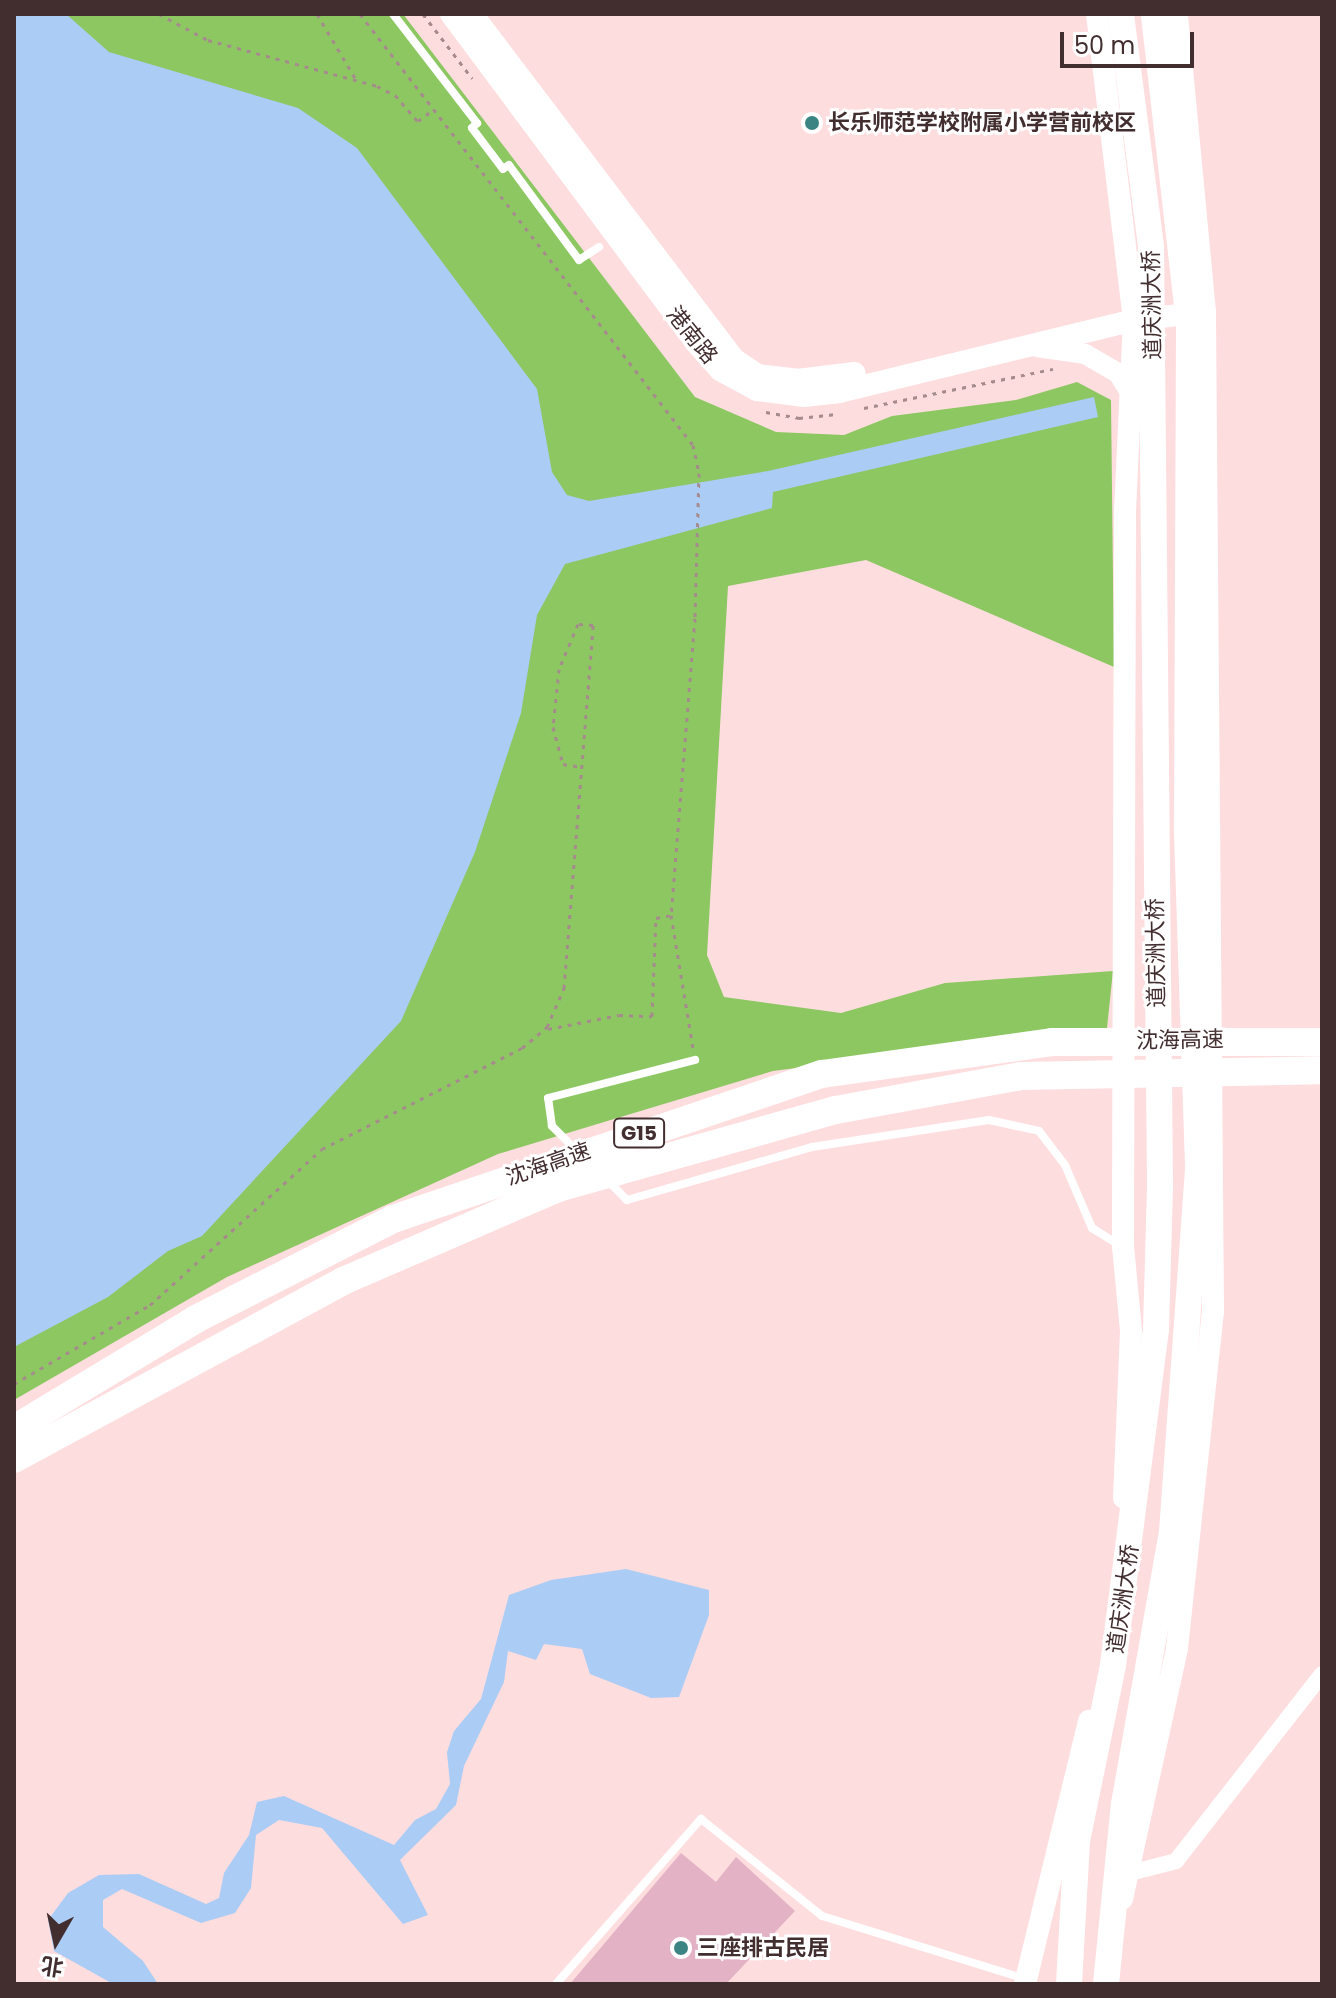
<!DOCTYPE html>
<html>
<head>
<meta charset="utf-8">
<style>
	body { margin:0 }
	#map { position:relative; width:1336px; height:1998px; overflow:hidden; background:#fedddf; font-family:Poppins,"Noto Sans SC",sans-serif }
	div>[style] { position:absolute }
	.green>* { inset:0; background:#8cc761 }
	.water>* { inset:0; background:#abccf5 }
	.building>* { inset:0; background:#e3b2c5 }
	.path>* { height:3px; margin-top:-1.5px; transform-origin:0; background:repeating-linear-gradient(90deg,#a68b8d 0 4px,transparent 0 10px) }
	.service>* { height:8px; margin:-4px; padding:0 4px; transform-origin:4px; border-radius:4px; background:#fff }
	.minor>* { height:16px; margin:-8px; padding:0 8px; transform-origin:8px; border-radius:8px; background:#fff }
	.tertiary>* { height:20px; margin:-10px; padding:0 10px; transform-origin:10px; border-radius:10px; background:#fff }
	.secondary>* { height:22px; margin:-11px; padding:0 11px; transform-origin:11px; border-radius:11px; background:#fff }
	.trunk>* { height:26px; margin:-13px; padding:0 13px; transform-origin:13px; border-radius:13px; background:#fff }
	.motorway>* { height:28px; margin:-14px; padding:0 14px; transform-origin:14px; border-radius:14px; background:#fff }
	.dots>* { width:22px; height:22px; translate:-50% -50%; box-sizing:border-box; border:4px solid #fff; border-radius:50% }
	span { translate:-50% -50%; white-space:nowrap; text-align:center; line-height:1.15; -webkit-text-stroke:6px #fff; paint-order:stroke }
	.shield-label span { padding:2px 6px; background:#fff; border:2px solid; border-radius:6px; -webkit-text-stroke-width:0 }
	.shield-label { font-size:20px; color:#422d2f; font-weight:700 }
	.poi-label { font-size:22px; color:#422d2f; font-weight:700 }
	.left { translate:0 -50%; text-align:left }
	.street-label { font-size:22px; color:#422d2f }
	.frame { position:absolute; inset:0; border:16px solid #422d2f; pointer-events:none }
	.north { position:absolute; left:16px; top:1902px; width:80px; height:80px; -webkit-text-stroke:6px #fff; paint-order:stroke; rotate:189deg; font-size:22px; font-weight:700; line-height:32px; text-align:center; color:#422d2f }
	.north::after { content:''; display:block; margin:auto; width:28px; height:36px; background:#422d2f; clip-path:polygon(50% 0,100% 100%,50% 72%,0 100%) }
	.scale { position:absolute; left:1060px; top:32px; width:134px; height:36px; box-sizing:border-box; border:4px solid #422d2f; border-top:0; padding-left:10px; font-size:24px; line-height:28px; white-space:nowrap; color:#422d2f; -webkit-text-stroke:6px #fff; paint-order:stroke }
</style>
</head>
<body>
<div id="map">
	<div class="green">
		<i style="clip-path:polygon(25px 14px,403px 14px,695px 397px,776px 432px,844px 435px,892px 416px,1016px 400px,1077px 382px,1111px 400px,1114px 667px,866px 560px,728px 586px,707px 955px,724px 997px,841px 1013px,945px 983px,1113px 971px,1107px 1028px,773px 1071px,498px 1154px,227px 1277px,14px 1400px,14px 1321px,102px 59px)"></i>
	</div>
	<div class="water">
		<i style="clip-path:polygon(14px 14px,66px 14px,109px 52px,298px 108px,357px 148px,537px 389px,552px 472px,567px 495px,589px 501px,768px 471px,1094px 397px,1098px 417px,773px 492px,772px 508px,565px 564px,537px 615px,521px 713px,475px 852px,401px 1021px,202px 1236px,168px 1251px,108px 1297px,14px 1347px)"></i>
		<i style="clip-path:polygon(626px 1569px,709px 1590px,709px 1615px,679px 1697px,651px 1698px,590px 1674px,582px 1649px,544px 1644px,536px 1660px,508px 1651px,504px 1682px,464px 1766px,456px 1805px,400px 1860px,428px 1915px,403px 1924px,322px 1828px,279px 1820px,256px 1835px,251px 1888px,235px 1913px,201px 1923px,122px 1889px,103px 1900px,103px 1927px,143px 1961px,158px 1984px,113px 1984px,54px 1951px,48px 1920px,68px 1893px,99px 1875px,139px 1874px,206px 1904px,219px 1898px,224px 1873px,249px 1835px,257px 1802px,284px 1796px,394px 1845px,415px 1820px,436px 1809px,450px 1784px,447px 1752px,454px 1731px,481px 1699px,509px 1595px,551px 1580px)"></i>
	</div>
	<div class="building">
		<i style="clip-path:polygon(681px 1853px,716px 1882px,736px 1857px,795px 1911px,726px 1984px,570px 1984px)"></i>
	</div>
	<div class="path">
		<i style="left:159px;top:14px;width:55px;rotate:28deg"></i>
		<i style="left:208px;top:40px;width:175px;rotate:15.2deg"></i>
		<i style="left:377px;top:86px;width:20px;rotate:27deg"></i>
		<i style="left:395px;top:95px;width:35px;rotate:49deg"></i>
		<i style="left:418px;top:121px;width:19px;rotate:-36deg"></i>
		<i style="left:317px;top:14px;width:78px;rotate:59.2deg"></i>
		<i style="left:360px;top:14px;width:545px;rotate:52.31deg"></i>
		<i style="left:693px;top:445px;width:29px;rotate:78deg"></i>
		<i style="left:699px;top:473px;width:145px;rotate:91.6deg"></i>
		<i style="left:695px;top:618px;width:298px;rotate:94.6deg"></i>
		<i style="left:671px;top:915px;width:135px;rotate:80.6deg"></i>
		<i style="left:423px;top:14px;width:81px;rotate:52.6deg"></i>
		<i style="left:864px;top:408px;width:193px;rotate:-11.7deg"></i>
		<i style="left:766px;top:412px;width:34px;rotate:10deg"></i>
		<i style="left:799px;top:418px;width:38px;rotate:-6deg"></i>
		<i style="left:548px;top:1029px;width:72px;rotate:-11.2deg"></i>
		<i style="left:619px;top:1015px;width:33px;rotate:2deg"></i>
		<i style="left:652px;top:1016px;width:98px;rotate:-87.7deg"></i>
		<i style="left:656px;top:918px;width:15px;rotate:-11deg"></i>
		<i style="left:14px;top:1384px;width:157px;rotate:-30.2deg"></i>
		<i style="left:150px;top:1305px;width:232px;rotate:-42.2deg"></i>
		<i style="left:322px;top:1149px;width:224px;rotate:-26.8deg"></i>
		<i style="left:522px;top:1048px;width:33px;rotate:-40deg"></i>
		<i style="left:547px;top:1027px;width:43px;rotate:-66.4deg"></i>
		<i style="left:564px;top:988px;width:364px;rotate:-85.4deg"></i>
		<i style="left:593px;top:625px;width:15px;rotate:-176deg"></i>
		<i style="left:578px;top:624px;width:49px;rotate:112.9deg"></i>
		<i style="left:559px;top:669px;width:58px;rotate:95.9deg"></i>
		<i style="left:553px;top:727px;width:38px;rotate:75deg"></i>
		<i style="left:563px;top:764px;width:19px;rotate:9deg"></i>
	</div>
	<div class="service">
		<i style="left:393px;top:14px;width:138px;rotate:52.4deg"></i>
		<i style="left:477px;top:123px;width:7px;rotate:135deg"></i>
		<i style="left:472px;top:128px;width:51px;rotate:52.9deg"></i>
		<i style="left:503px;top:169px;width:7px;rotate:-34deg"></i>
		<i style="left:509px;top:165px;width:118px;rotate:53.6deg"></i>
		<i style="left:579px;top:260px;width:24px;rotate:-33deg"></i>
		<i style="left:578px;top:1152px;width:37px;rotate:-135deg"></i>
		<i style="left:552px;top:1126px;width:28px;rotate:-98deg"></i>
		<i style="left:548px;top:1098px;width:152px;rotate:-14.5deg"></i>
		<i style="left:608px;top:1181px;width:27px;rotate:45deg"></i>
		<i style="left:627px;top:1200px;width:192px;rotate:-16deg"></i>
		<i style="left:812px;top:1147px;width:179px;rotate:-8.7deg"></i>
		<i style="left:989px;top:1120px;width:51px;rotate:12.4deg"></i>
		<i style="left:1039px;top:1131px;width:43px;rotate:52.6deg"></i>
		<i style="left:1065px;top:1165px;width:69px;rotate:66.8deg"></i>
		<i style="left:1092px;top:1228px;width:32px;rotate:32deg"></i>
		<i style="left:556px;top:1984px;width:220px;rotate:-48.7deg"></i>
		<i style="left:701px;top:1819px;width:155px;rotate:38.7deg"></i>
		<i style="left:822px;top:1916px;width:214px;rotate:17.2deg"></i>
	</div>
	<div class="minor">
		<i style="left:1130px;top:1873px;width:48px;rotate:-14.6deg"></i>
		<i style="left:1176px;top:1861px;width:237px;rotate:-52deg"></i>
	</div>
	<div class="tertiary">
		<i style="left:1037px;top:347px;width:49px;rotate:8.3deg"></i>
		<i style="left:1085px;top:354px;width:38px;rotate:30deg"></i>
		<i style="left:1118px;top:373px;width:19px;rotate:58deg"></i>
	</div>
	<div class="secondary">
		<i style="left:451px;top:14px;width:410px;rotate:53.3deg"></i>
		<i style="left:696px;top:343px;width:36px;rotate:48deg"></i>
		<i style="left:720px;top:370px;width:42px;rotate:28.4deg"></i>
		<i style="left:757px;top:390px;width:46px;rotate:7.4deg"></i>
		<i style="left:803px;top:396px;width:36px;rotate:-6deg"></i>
		<i style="left:839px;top:392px;width:304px;rotate:-13.7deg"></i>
		<i style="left:1134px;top:320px;width:71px;rotate:-6.4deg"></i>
		<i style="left:472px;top:14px;width:433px;rotate:52.8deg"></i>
		<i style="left:734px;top:359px;width:29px;rotate:34deg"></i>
		<i style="left:758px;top:375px;width:39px;rotate:7deg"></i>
		<i style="left:797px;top:380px;width:58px;rotate:-6.9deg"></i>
		<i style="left:1097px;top:14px;width:308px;rotate:83.1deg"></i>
		<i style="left:1134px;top:320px;width:190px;rotate:92.7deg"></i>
		<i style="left:1125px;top:510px;width:736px;rotate:90.16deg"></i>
		<i style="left:1123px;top:1246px;width:85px;rotate:84.6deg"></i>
		<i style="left:1131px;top:1331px;width:167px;rotate:92.4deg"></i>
		<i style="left:1122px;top:1899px;width:257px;rotate:-77.6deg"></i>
		<i style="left:1177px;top:1648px;width:338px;rotate:-83.9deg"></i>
		<i style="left:1213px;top:1312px;width:1000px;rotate:-90.46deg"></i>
		<i style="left:1205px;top:312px;width:299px;rotate:-95.4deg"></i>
		<i style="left:1025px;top:1984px;width:271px;rotate:-76.3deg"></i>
	</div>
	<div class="trunk">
		<i style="left:1069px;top:1984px;width:143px;rotate:-86.8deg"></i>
		<i style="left:1077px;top:1841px;width:180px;rotate:-78.4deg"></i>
		<i style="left:1113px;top:1665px;width:338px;rotate:-82.7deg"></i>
		<i style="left:1156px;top:1330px;width:147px;rotate:-88.4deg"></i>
		<i style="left:1160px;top:1183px;width:937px;rotate:-90.55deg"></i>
		<i style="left:1151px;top:246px;width:234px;rotate:-97.4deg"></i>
		<i style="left:1106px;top:1984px;width:181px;rotate:-84.3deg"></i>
		<i style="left:1124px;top:1804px;width:276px;rotate:-80deg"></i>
		<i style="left:1172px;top:1532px;width:368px;rotate:-85.9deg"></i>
		<i style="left:1198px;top:1165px;width:338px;rotate:-91.9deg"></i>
		<i style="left:1187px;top:827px;width:504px;rotate:-89.77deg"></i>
		<i style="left:1189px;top:323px;width:311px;rotate:-96.5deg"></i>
	</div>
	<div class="motorway">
		<i style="left:14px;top:1429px;width:213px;rotate:-31.1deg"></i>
		<i style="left:196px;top:1319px;width:221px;rotate:-26.9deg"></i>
		<i style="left:393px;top:1219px;width:453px;rotate:-18.7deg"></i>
		<i style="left:822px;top:1074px;width:232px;rotate:-7.9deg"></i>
		<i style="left:1052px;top:1042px;width:270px"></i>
		<i style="left:14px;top:1459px;width:374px;rotate:-28.4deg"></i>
		<i style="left:343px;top:1281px;width:234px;rotate:-23.4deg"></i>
		<i style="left:558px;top:1188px;width:289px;rotate:-15.7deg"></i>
		<i style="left:836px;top:1110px;width:188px;rotate:-10.4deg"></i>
		<i style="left:1021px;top:1076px;width:301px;rotate:-1.1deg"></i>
	</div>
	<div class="dots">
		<i style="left:812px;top:123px;background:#3c8483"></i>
		<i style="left:681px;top:1948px;background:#3c8483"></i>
	</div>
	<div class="shield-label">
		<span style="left:639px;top:1133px">G15</span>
	</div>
	<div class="poi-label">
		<span class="left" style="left:828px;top:123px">长乐师范学校附属小学营前校区</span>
		<span class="left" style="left:697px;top:1948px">三座排古民居</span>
	</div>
	<div class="street-label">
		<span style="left:1152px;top:305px;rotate:-91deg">道庆洲大桥</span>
		<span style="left:692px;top:335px;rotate:51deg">港南路</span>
		<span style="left:1156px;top:953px;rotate:-91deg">道庆洲大桥</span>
		<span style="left:1180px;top:1040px;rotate:-1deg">沈海高速</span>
		<span style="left:548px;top:1164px;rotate:-19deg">沈海高速</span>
		<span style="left:1123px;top:1599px;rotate:-82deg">道庆洲大桥</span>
	</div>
	<div class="frame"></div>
	<div class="north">北</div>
	<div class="scale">50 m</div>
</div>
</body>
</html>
